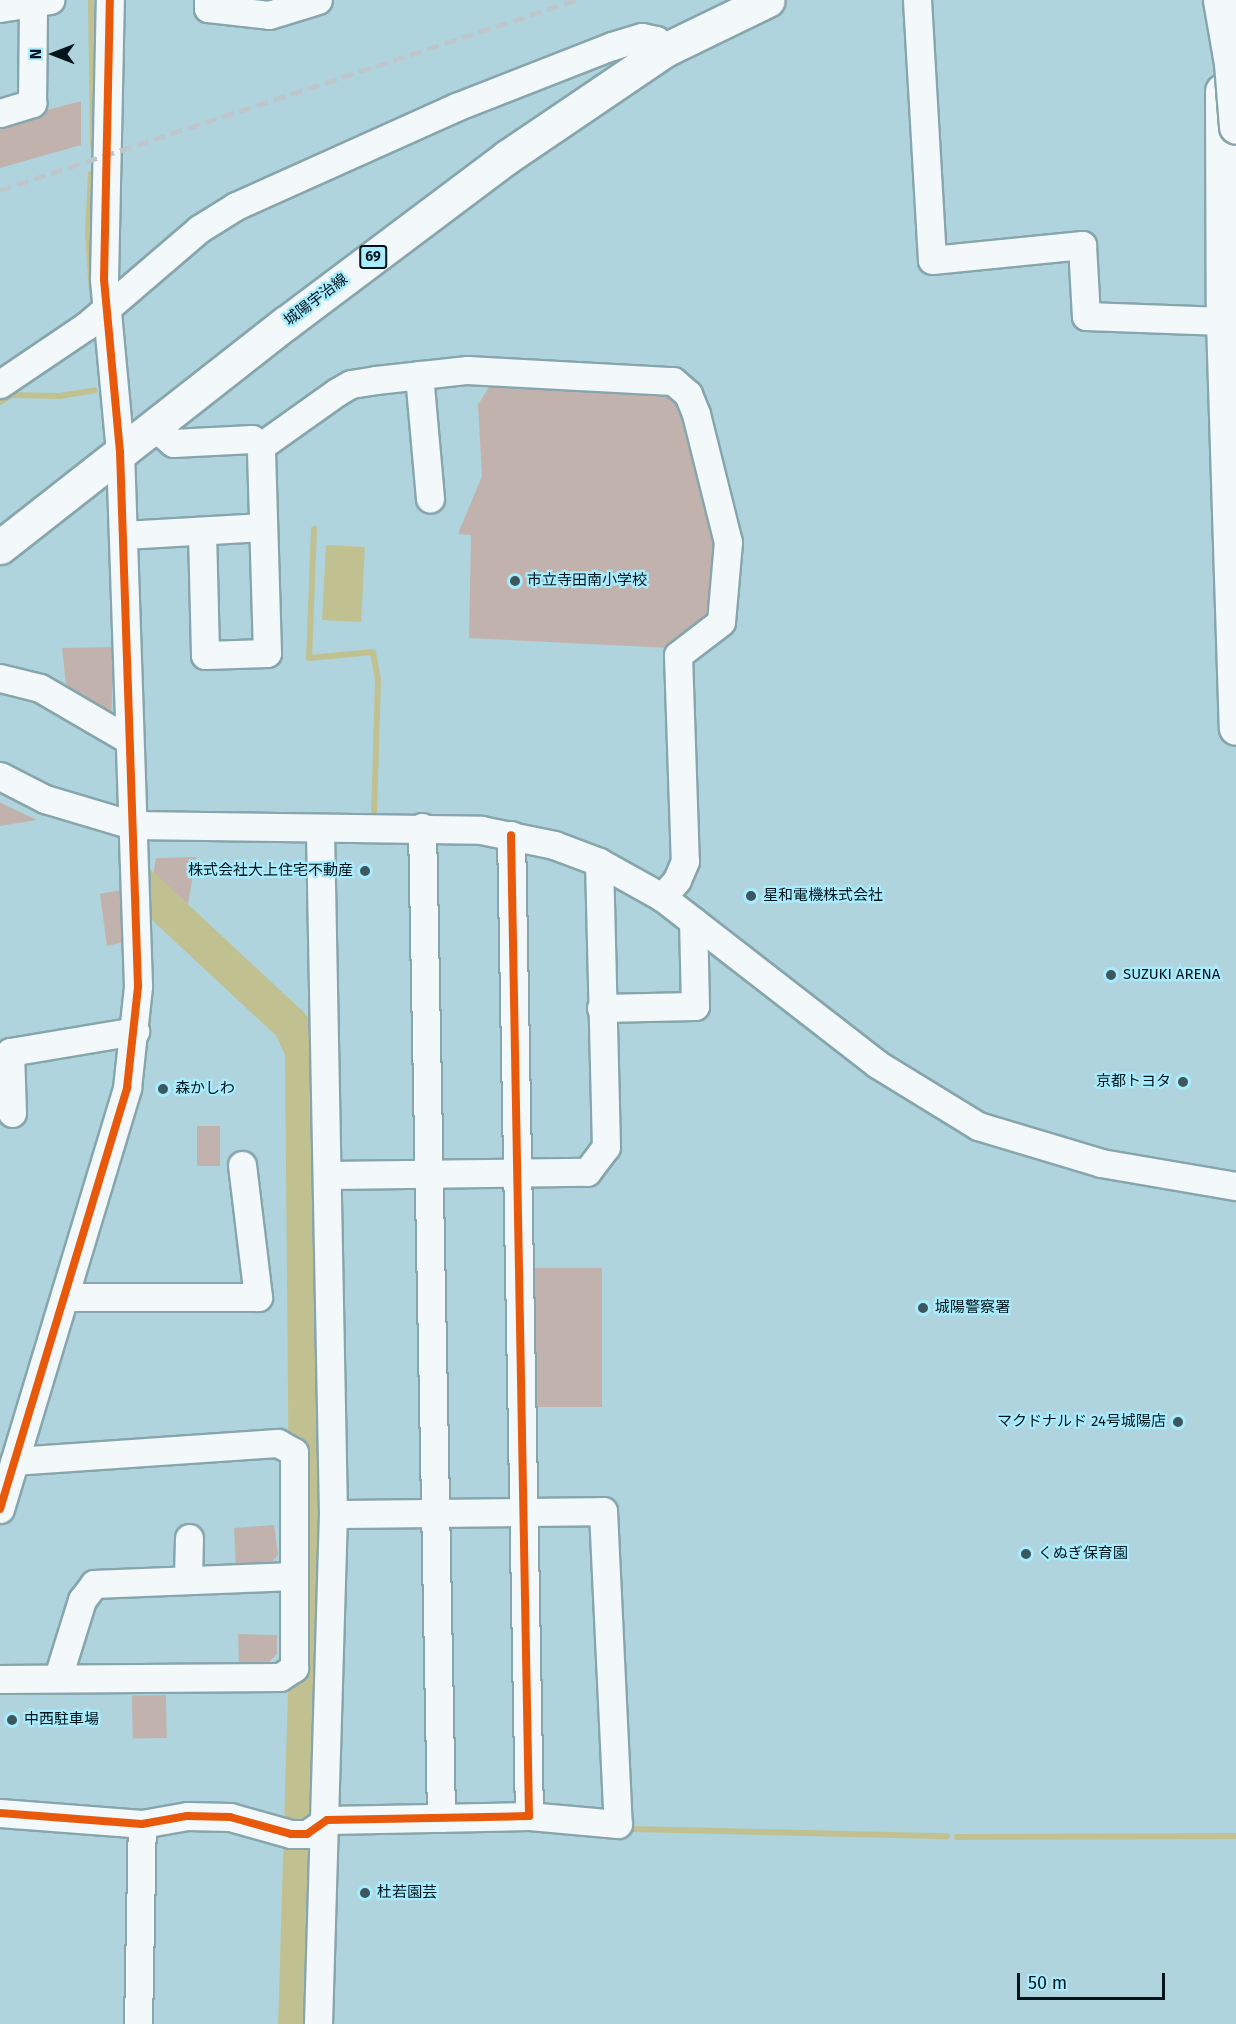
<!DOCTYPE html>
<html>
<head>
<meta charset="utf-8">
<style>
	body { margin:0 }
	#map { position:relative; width:1236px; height:2024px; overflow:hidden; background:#afd4dd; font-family:"Fira Sans","Noto Sans JP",sans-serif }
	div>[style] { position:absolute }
	.green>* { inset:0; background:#c2b2ad; transform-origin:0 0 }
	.water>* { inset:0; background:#c1c091; transform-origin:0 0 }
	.stream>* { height:6px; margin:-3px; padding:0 3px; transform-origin:3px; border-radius:3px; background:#c1c091 }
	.river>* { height:36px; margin:-18px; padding:0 18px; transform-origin:18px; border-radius:18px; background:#c1c091 }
	.roads { filter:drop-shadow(2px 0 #87a5ac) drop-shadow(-2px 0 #87a5ac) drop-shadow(0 2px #87a5ac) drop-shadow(0 -2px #87a5ac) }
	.minor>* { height:27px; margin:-13.5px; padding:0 13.5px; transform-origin:13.5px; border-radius:13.5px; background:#f3f9fa }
	.major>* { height:33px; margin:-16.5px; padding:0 16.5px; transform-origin:16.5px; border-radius:16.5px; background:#f3f9fa }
	.highway>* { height:33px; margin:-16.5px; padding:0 16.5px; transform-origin:16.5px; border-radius:16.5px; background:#f3f9fa }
	.rail>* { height:4.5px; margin-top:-2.25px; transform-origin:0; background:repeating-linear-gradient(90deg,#bdc7cb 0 12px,transparent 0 18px) }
	.bridges { filter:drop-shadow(2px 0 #87a5ac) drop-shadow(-2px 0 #87a5ac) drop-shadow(0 2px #87a5ac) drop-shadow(0 -2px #87a5ac) }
	.major-bridge>* { height:33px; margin:-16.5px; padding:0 16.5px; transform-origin:16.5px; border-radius:16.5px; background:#f3f9fa }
	.cycleway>* { height:8px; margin:-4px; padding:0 4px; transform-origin:4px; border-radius:4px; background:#e8590c }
	.dots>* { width:16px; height:16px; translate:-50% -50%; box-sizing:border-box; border:3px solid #a8ecfe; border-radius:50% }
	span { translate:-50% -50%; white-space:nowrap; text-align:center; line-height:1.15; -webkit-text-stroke:4.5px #a8ecfe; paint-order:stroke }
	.shield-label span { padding:2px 4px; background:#a8ecfe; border:2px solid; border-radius:4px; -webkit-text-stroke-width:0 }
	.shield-label { font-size:14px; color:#00141b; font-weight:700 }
	.street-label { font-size:15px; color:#00141b }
	.poi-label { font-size:15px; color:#00141b }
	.left { translate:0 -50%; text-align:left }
	.right { translate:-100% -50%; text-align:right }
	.north { position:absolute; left:24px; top:24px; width:60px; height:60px; -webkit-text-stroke:4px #a8ecfe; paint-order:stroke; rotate:270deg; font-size:16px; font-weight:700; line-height:24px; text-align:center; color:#00141b }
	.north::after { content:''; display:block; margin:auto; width:21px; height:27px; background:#00141b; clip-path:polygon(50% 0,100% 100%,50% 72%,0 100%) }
	.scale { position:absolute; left:1017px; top:1973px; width:148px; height:27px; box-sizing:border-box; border:3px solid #00141b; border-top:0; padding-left:8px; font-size:18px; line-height:21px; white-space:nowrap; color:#00141b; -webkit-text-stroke:4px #a8ecfe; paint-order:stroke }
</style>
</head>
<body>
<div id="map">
	<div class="green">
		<i style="clip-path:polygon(81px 101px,81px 145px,0 168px,0 123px)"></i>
		<i style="clip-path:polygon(492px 382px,672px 392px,681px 399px,717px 543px,710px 620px,671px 648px,469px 638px,471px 535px,458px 534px,482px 476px,478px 405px)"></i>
		<i style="clip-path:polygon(114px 647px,111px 723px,67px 694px,62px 648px)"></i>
		<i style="clip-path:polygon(0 802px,3px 804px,37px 820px,0 826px)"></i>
		<i style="clip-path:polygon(196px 857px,188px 904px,153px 876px,156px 858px)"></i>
		<i style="clip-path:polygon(120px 890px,124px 942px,107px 946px,100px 894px)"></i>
		<i style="left:197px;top:1126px;width:23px;height:40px"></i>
		<i style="left:602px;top:1268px;width:139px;height:75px;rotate:90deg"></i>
		<i style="clip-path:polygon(274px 1525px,278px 1555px,267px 1567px,236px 1568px,234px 1528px)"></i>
		<i style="clip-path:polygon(238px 1634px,277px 1635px,277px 1654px,267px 1664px,239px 1664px)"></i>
		<i style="left:166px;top:1695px;width:43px;height:34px;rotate:89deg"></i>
	</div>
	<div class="water">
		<i style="left:326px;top:545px;width:39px;height:75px;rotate:3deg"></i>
	</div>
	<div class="stream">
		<i style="left:91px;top:0;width:146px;rotate:89.2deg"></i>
		<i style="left:91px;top:174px;width:60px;rotate:92.9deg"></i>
		<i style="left:88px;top:234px;width:72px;rotate:86deg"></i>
		<i style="left:0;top:402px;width:14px;rotate:-30deg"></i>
		<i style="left:12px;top:395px;width:47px;rotate:1.2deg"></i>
		<i style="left:59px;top:396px;width:36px;rotate:-9deg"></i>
		<i style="left:314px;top:529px;width:129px;rotate:92.2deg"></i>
		<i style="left:309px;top:658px;width:64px;rotate:-5.4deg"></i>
		<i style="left:373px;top:652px;width:28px;rotate:80deg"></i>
		<i style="left:378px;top:680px;width:131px;rotate:91.7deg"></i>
		<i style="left:631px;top:1829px;width:316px;rotate:1.3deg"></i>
		<i style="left:957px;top:1837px;width:279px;rotate:-0.2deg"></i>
	</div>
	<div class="river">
		<i style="left:142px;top:886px;width:204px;rotate:43deg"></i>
		<i style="left:291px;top:1025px;width:29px;rotate:65deg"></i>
		<i style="left:303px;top:1051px;width:574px;rotate:89.5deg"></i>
		<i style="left:308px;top:1625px;width:399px;rotate:91.7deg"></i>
	</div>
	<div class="roads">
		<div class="minor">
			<i style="left:208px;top:0;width:8px;rotate:90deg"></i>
			<i style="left:208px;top:8px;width:61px;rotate:6.5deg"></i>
			<i style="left:269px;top:15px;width:51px;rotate:-17deg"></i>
			<i style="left:917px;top:0;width:260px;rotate:86.7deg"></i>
			<i style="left:932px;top:260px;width:151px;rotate:-5.7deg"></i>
			<i style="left:1082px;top:245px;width:71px;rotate:86.8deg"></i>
			<i style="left:1086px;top:316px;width:137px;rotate:2.1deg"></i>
			<i style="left:0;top:8px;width:51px;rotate:-9.1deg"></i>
			<i style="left:0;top:113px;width:34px;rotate:-17deg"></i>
			<i style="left:32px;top:103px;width:103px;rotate:-89.4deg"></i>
			<i style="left:419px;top:375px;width:124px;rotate:84.9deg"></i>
			<i style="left:0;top:384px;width:104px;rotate:-34deg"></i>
			<i style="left:86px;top:326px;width:149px;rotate:-40.6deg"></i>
			<i style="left:199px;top:229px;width:44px;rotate:-31.9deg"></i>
			<i style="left:236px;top:206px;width:241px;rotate:-24.2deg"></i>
			<i style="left:456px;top:107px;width:168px;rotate:-21.4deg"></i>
			<i style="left:612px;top:46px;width:31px;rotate:-17deg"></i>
			<i style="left:642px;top:37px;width:14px;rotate:12deg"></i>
			<i style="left:656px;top:40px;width:13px;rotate:48deg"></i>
			<i style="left:153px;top:426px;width:26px;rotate:40deg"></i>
			<i style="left:173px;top:443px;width:79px;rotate:-2.9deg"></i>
			<i style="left:252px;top:439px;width:11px;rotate:38deg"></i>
			<i style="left:202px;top:531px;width:124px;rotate:88.6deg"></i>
			<i style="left:205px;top:655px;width:62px;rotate:-1.8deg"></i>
			<i style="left:267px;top:653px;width:207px;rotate:-91.7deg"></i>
			<i style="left:261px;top:446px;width:93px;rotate:-35.4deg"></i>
			<i style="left:337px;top:392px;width:16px;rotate:-30deg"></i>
			<i style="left:351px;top:384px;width:25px;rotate:-9deg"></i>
			<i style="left:376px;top:380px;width:92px;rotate:-6.3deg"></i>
			<i style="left:467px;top:370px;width:206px;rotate:3.1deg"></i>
			<i style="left:673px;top:381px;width:20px;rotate:41deg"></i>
			<i style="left:688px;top:394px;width:22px;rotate:68deg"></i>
			<i style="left:696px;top:414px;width:132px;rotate:76deg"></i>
			<i style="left:728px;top:542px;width:80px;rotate:95deg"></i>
			<i style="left:721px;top:622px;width:54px;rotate:142.5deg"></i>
			<i style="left:678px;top:655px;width:206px;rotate:88.1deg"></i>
			<i style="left:685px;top:861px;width:21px;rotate:113deg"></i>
			<i style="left:677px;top:880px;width:23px;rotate:131deg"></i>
			<i style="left:124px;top:535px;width:139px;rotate:-3.3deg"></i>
			<i style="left:0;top:678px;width:41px;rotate:14deg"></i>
			<i style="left:40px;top:688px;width:103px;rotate:30.3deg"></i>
			<i style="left:0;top:776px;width:51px;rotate:27.1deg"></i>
			<i style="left:45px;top:799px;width:91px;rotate:16.6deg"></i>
			<i style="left:132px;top:825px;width:349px;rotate:0.8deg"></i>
			<i style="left:481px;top:830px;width:75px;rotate:11.6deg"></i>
			<i style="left:554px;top:845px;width:48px;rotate:20.7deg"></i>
			<i style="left:599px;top:862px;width:72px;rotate:29.1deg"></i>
			<i style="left:662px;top:897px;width:272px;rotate:37.8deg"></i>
			<i style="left:877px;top:1064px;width:119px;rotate:31.5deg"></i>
			<i style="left:978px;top:1126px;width:128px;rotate:16.7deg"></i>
			<i style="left:1101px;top:1163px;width:137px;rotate:9.7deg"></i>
			<i style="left:422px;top:827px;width:991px;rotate:88.9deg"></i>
			<i style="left:601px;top:1008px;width:94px;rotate:-1.2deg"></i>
			<i style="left:695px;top:1006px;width:85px;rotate:-91.3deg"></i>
			<i style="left:12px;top:1113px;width:61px;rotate:-91.9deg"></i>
			<i style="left:10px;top:1052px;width:127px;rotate:-9.5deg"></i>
			<i style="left:328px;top:1175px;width:259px;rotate:-0.7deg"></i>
			<i style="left:587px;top:1172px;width:31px;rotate:-53deg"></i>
			<i style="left:606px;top:1147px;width:285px;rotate:-91.4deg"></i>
			<i style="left:66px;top:1297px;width:192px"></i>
			<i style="left:258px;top:1297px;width:133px;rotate:-96.9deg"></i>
			<i style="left:0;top:1509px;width:440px;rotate:-73.2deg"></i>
			<i style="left:127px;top:1088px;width:103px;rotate:-83.8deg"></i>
			<i style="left:138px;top:986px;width:534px;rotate:-91.93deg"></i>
			<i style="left:120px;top:452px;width:174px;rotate:-95.3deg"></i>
			<i style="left:104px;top:279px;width:279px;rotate:-88.8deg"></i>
			<i style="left:333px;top:1514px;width:270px;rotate:-0.6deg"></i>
			<i style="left:603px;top:1511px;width:313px;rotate:87.3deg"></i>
			<i style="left:618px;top:1824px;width:89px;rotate:-174.9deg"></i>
			<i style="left:188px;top:1579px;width:41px;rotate:-88.6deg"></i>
			<i style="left:58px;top:1677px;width:81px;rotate:-72.7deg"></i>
			<i style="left:82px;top:1600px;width:20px;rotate:-53deg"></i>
			<i style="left:94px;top:1584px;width:199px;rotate:-2.3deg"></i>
			<i style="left:0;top:1679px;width:280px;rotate:-0.4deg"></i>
			<i style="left:280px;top:1677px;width:17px;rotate:-33deg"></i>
			<i style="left:294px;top:1668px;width:216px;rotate:-90deg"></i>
			<i style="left:294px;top:1452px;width:18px;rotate:-151deg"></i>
			<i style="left:278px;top:1443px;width:264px;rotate:176.1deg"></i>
			<i style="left:0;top:1813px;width:142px;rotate:4.4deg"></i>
			<i style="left:142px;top:1824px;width:46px;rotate:-10.1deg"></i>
			<i style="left:187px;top:1816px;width:43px;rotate:1.3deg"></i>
			<i style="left:230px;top:1817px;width:63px;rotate:15.6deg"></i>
			<i style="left:291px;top:1834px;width:16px"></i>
			<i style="left:307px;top:1834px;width:24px;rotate:-35deg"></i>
			<i style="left:327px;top:1820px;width:202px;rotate:-1.1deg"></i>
			<i style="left:529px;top:1816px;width:981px;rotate:-91.05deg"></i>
			<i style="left:138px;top:2024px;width:200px;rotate:-88.9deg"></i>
			<i style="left:318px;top:2024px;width:510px;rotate:-88.32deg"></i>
			<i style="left:333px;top:1514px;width:686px;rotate:-91.09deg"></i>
		</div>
		<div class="major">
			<i style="left:0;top:547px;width:363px;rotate:-38.1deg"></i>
			<i style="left:286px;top:323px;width:276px;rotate:-36.9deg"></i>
			<i style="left:507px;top:157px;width:191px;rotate:-34.1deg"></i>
			<i style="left:665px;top:50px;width:114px;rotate:-25.9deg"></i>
		</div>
		<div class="highway">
			<i style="left:1222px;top:91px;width:230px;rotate:89.8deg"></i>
			<i style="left:1223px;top:321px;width:407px;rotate:88.2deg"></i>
		</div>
	</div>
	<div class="rail">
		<i style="left:0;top:190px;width:607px;rotate:-18.26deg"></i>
	</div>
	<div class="bridges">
		<div class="major-bridge">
			<i style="left:1220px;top:0;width:64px;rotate:80.1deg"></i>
			<i style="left:1231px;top:63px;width:64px;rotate:85.5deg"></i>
		</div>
	</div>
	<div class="cycleway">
		<i style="left:0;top:1509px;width:440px;rotate:-73.2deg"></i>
		<i style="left:127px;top:1088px;width:103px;rotate:-83.8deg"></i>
		<i style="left:138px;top:986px;width:534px;rotate:-91.93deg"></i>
		<i style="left:120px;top:452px;width:174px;rotate:-95.3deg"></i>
		<i style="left:104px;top:279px;width:279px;rotate:-88.8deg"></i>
		<i style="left:0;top:1813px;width:142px;rotate:4.4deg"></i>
		<i style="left:142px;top:1824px;width:46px;rotate:-10.1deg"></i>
		<i style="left:187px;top:1816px;width:43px;rotate:1.3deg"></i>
		<i style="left:230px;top:1817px;width:63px;rotate:15.6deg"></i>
		<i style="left:291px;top:1834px;width:16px"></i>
		<i style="left:307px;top:1834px;width:24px;rotate:-35deg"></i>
		<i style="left:327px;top:1820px;width:202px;rotate:-1.1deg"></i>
		<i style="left:529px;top:1816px;width:981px;rotate:-91.05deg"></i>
	</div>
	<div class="dots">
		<i style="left:515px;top:581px;background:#3d575f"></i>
		<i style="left:365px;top:871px;background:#3d575f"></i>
		<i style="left:751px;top:896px;background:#3d575f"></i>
		<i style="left:1111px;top:975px;background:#3d575f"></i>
		<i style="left:1183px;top:1082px;background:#3d575f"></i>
		<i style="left:163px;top:1089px;background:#3d575f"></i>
		<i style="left:923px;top:1308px;background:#3d575f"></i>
		<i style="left:1178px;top:1422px;background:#3d575f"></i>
		<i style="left:1026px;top:1554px;background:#3d575f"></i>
		<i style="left:12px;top:1720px;background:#3d575f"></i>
		<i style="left:365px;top:1893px;background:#3d575f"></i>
	</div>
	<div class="shield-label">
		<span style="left:373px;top:257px">69</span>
	</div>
	<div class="street-label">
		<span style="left:316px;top:300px;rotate:-37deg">城陽宇治線</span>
	</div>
	<div class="poi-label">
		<span class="left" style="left:527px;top:581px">市立寺田南小学校</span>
		<span class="right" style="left:353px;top:871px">株式会社大上住宅不動産</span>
		<span class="left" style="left:763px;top:896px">星和電機株式会社</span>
		<span class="left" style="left:1123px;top:975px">SUZUKI ARENA</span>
		<span class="right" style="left:1171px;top:1082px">京都トヨタ</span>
		<span class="left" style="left:175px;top:1089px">森かしわ</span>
		<span class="left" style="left:935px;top:1308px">城陽警察署</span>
		<span class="right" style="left:1166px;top:1422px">マクドナルド 24号城陽店</span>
		<span class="left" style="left:1038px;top:1554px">くぬぎ保育園</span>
		<span class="left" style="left:24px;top:1720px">中西駐車場</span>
		<span class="left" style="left:377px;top:1893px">杜若園芸</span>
	</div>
	<div class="north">N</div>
	<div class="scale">50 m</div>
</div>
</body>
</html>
